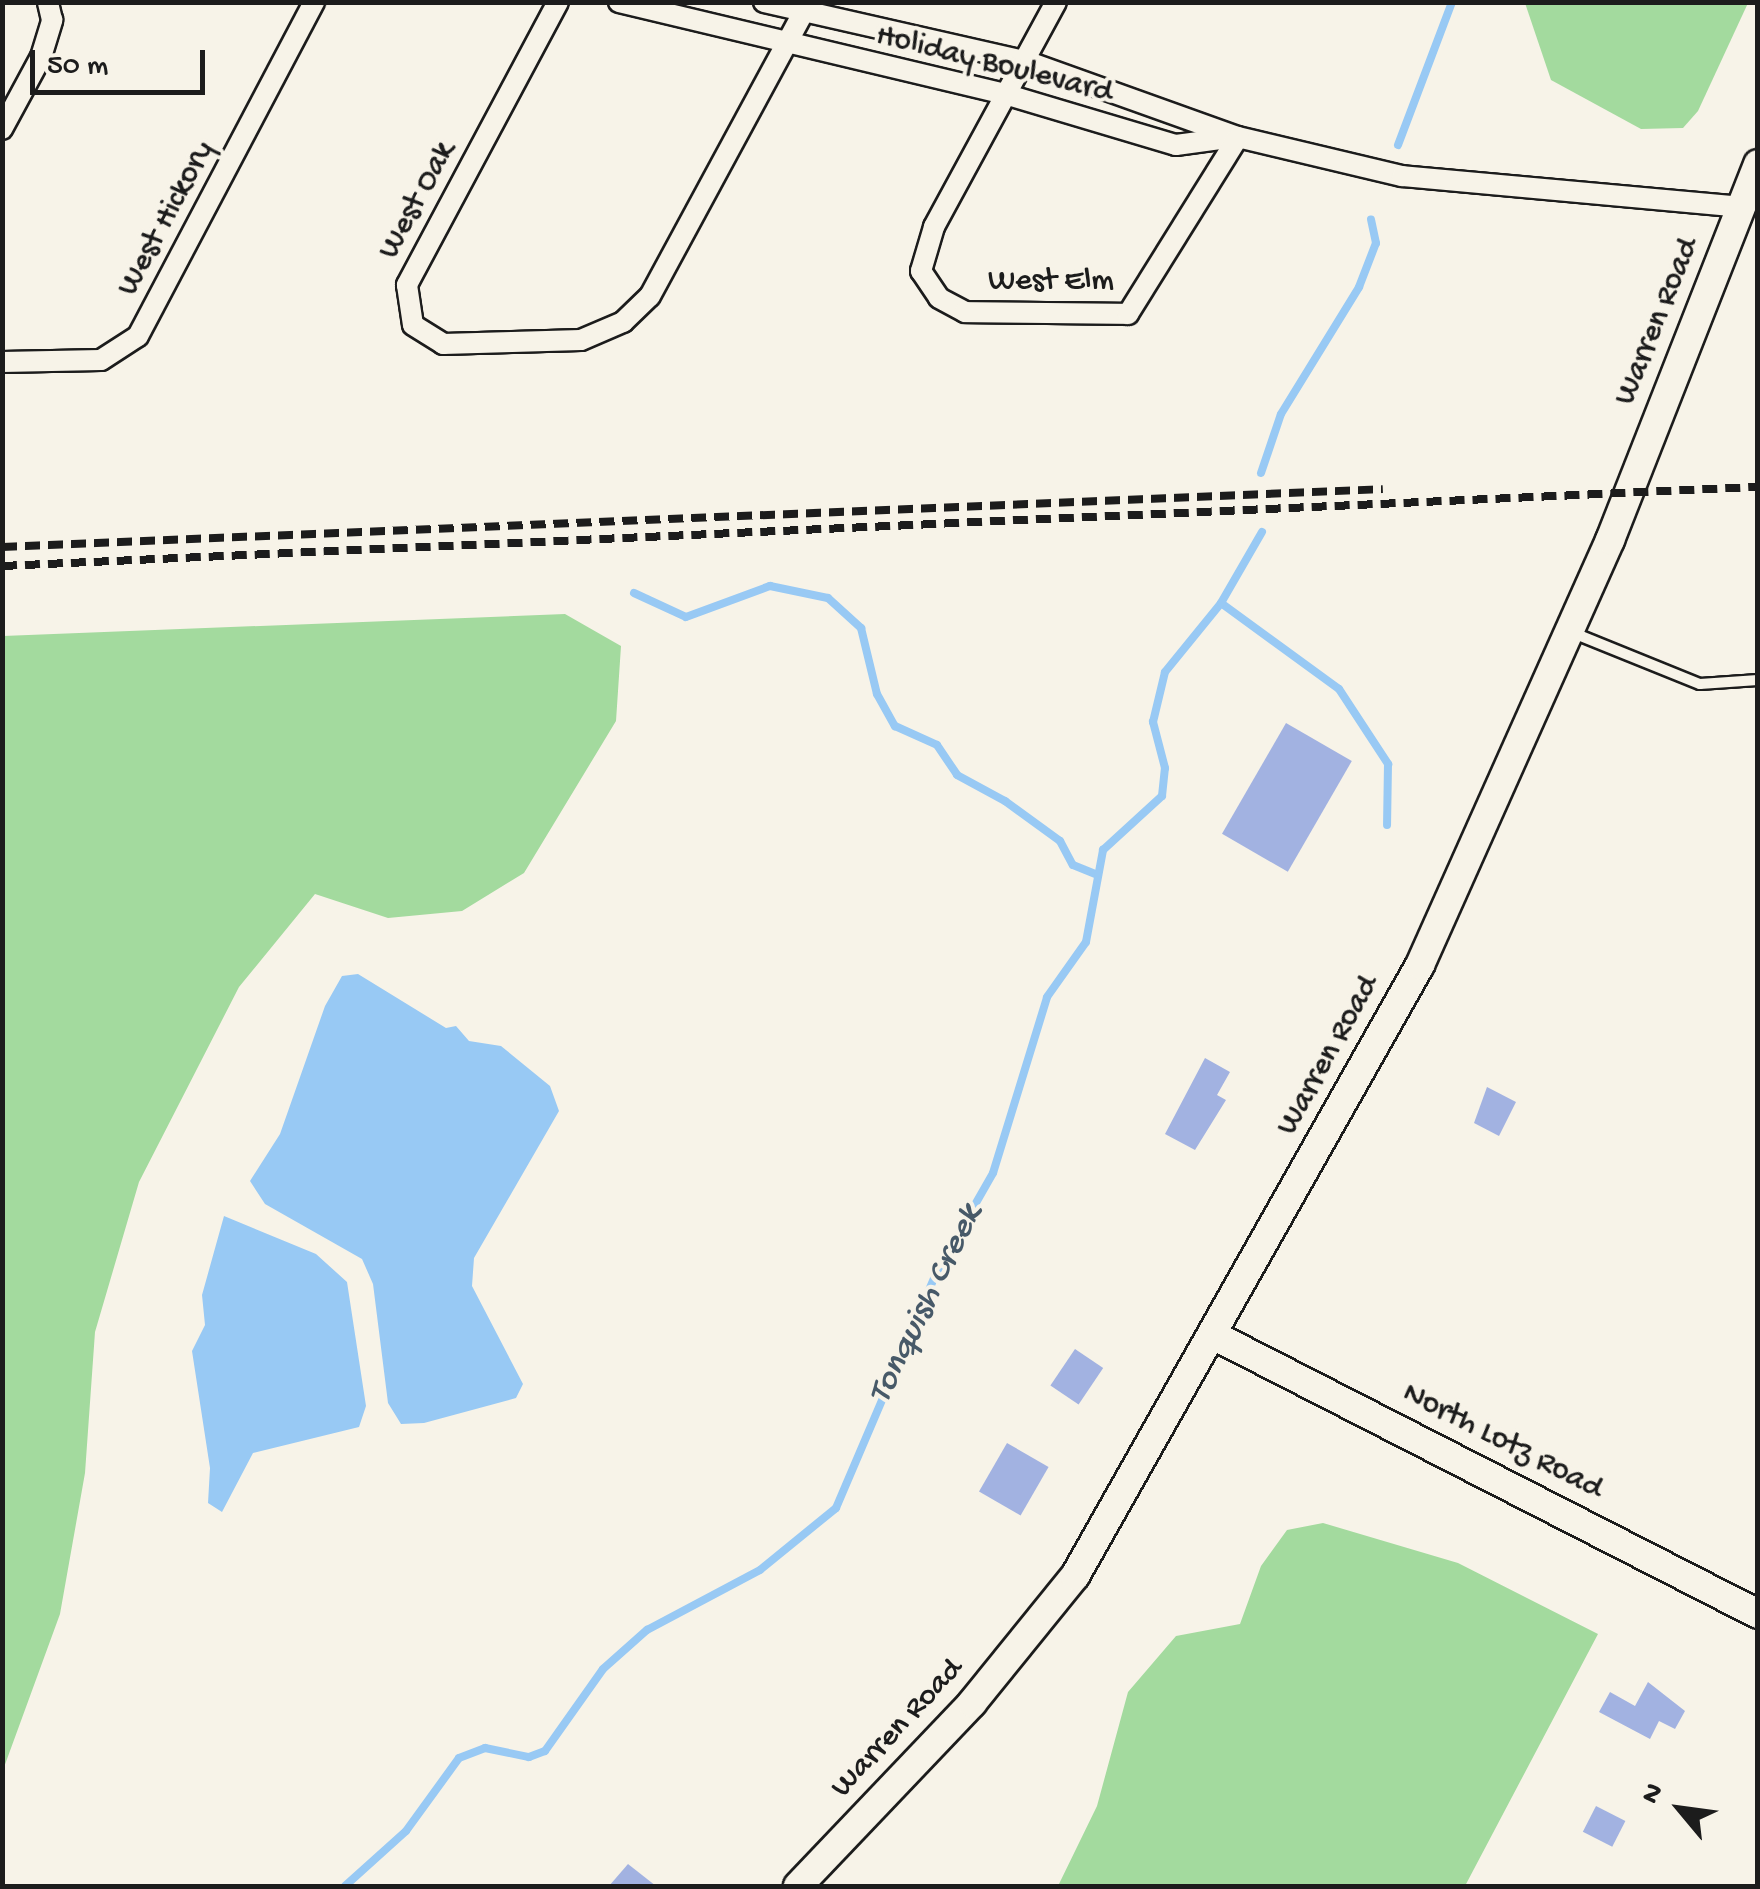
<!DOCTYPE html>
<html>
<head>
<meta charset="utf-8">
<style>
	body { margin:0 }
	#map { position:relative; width:1760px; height:1889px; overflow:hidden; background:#f7f3e8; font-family:"Gochi Hand",sans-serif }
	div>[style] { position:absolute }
	.green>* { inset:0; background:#a3da9e }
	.water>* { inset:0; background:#98c9f4 }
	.stream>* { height:8px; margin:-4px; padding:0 4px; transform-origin:4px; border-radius:4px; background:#98c9f4 }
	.building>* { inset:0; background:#a2b2e1; transform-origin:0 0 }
	.roads { filter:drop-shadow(2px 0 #1c1c1c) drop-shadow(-2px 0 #1c1c1c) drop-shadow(0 2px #1c1c1c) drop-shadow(0 -2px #1c1c1c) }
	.lane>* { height:10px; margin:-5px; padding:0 5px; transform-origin:5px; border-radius:5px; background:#f7f3e8 }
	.street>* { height:20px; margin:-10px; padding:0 10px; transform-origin:10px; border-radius:10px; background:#f7f3e8 }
	.secondary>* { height:28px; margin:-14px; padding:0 14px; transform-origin:14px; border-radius:14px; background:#f7f3e8 }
	.rail>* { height:8px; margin-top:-4px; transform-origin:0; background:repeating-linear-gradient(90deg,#1c1c1c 0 15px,transparent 0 23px) }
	span { translate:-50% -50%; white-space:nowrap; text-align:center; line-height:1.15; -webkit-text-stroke:8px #f7f3e8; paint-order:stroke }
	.street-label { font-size:32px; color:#1c1c1c }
	.water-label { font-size:35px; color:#475968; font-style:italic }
	.frame { position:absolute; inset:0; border:5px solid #1c1c1c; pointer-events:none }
	.north { position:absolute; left:1630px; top:1759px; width:100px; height:100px; -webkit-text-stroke:8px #f7f3e8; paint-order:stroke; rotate:299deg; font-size:28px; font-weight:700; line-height:40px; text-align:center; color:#1c1c1c }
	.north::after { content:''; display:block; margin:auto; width:35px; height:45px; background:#1c1c1c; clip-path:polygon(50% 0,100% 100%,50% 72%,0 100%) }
	.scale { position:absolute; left:30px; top:50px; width:175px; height:45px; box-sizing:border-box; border:5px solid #1c1c1c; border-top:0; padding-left:12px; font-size:30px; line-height:35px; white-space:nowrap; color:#1c1c1c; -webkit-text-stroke:8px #f7f3e8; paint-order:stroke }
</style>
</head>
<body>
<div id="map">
	<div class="green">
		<i style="clip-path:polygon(1525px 3px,1525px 2px,1748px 3px,1698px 111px,1683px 128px,1641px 129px,1551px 80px)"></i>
		<i style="clip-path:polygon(565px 614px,621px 646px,616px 721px,524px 873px,462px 911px,388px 918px,315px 894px,239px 987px,139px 1182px,95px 1332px,85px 1473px,60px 1614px,3px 1770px,3px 636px)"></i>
		<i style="clip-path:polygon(1323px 1523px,1458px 1563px,1598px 1634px,1465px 1886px,1058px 1886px,1097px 1806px,1128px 1692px,1176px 1636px,1240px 1624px,1261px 1566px,1287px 1530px)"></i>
	</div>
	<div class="water">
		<i style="clip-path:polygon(358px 974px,446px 1028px,456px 1026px,469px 1041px,501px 1046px,550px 1086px,559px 1111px,474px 1258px,472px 1286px,523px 1384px,516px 1398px,424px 1423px,401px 1424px,388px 1403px,373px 1284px,362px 1259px,265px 1204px,250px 1181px,280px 1134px,325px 1006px,342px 976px)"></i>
		<i style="clip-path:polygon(224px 1216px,316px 1254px,347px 1282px,366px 1406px,359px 1427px,253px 1453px,222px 1512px,208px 1503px,210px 1468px,192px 1351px,205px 1325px,202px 1295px)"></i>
	</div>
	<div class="stream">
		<i style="left:1398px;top:145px;width:153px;rotate:-69.3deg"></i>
		<i style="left:1261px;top:473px;width:62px;rotate:-71.3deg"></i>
		<i style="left:1281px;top:414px;width:149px;rotate:-58.4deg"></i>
		<i style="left:1359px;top:287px;width:47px;rotate:-68.9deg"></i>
		<i style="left:1376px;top:243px;width:24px;rotate:-102deg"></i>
		<i style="left:634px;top:593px;width:57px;rotate:24.8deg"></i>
		<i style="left:686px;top:617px;width:90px;rotate:-20.3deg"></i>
		<i style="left:770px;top:586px;width:59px;rotate:11.7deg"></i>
		<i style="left:828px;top:598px;width:45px;rotate:42.3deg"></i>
		<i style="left:861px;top:628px;width:68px;rotate:76.4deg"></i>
		<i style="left:877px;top:694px;width:37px;rotate:61deg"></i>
		<i style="left:895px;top:726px;width:46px;rotate:24.3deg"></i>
		<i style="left:937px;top:745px;width:36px;rotate:56deg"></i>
		<i style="left:957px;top:775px;width:55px;rotate:28.4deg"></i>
		<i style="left:1005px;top:801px;width:68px;rotate:36deg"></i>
		<i style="left:1060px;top:841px;width:27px;rotate:62deg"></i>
		<i style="left:1073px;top:865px;width:24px;rotate:22deg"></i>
		<i style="left:1221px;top:603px;width:146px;rotate:36.1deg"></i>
		<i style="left:1339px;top:689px;width:90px;rotate:56.8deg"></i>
		<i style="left:1388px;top:764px;width:61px;rotate:90.9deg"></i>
		<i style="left:345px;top:1886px;width:82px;rotate:-42deg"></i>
		<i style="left:406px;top:1831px;width:90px;rotate:-54deg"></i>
		<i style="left:459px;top:1758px;width:28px;rotate:-21deg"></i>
		<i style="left:485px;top:1748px;width:45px;rotate:11.6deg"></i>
		<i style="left:529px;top:1757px;width:17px;rotate:-21deg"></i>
		<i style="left:545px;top:1751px;width:100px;rotate:-54.7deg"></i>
		<i style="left:603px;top:1669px;width:59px;rotate:-41.6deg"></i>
		<i style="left:647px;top:1630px;width:128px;rotate:-28deg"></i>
		<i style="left:760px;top:1570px;width:98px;rotate:-39.2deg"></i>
		<i style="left:836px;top:1508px;width:255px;rotate:-66.9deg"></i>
		<i style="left:936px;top:1273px;width:115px;rotate:-60.3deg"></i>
		<i style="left:993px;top:1173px;width:184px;rotate:-72.9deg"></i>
		<i style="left:1047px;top:997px;width:67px;rotate:-54.7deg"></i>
		<i style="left:1086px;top:942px;width:94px;rotate:-79.5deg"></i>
		<i style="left:1103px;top:850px;width:80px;rotate:-42.5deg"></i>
		<i style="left:1162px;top:796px;width:28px;rotate:-84deg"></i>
		<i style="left:1165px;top:768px;width:48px;rotate:-104.6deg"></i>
		<i style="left:1153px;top:722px;width:51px;rotate:-76.5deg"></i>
		<i style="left:1165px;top:672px;width:89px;rotate:-50.9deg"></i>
		<i style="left:1221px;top:603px;width:82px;rotate:-60deg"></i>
	</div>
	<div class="building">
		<i style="left:1286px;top:723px;width:76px;height:128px;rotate:30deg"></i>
		<i style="clip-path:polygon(1205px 1058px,1230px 1072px,1217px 1095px,1226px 1100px,1195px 1150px,1165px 1134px)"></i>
		<i style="clip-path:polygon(1487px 1087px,1516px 1102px,1499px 1136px,1474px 1123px)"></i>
		<i style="left:1075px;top:1349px;width:34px;height:44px;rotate:34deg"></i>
		<i style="left:1007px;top:1443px;width:48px;height:56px;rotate:30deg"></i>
		<i style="clip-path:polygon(1648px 1682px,1685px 1711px,1675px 1729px,1659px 1721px,1650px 1739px,1599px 1712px,1610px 1692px,1635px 1706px)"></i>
		<i style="left:1596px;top:1806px;width:33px;height:29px;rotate:27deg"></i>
		<i style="clip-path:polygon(628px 1864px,656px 1886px,609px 1886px)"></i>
	</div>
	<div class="roads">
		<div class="lane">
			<i style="left:1571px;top:632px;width:139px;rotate:22deg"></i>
			<i style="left:1700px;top:684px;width:58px;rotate:-3.9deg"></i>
		</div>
		<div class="street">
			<i style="left:558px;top:2px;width:321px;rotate:118.1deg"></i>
			<i style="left:407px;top:285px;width:40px;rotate:81.5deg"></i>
			<i style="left:413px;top:325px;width:36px;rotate:32deg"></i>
			<i style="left:443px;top:344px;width:138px;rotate:-1.7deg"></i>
			<i style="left:581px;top:340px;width:46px;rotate:-23.2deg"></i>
			<i style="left:623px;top:322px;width:37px;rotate:-44deg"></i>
			<i style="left:650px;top:296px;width:332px;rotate:-61.6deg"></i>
			<i style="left:619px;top:2px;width:400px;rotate:13.4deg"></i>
			<i style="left:1008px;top:95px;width:175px;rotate:16.6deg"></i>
			<i style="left:1176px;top:145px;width:61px;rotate:-7.6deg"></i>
			<i style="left:764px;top:2px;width:271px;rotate:12.8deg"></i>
			<i style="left:1028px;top:62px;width:223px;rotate:19.7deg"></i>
			<i style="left:1238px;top:137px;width:169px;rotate:13.4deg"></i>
			<i style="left:1402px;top:176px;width:340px;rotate:5.2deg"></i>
			<i style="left:1056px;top:2px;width:256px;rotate:118.5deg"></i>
			<i style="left:934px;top:227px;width:46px;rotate:106.5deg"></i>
			<i style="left:921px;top:271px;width:32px;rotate:56deg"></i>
			<i style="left:939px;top:298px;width:30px;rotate:28deg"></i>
			<i style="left:965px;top:312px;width:163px;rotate:0.7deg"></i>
			<i style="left:1128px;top:314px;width:208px;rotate:-58.1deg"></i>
			<i style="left:2px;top:129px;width:82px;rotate:-61.6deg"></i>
			<i style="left:41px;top:57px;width:39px;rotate:-73deg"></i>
			<i style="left:52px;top:20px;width:18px;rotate:-103deg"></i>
			<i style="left:2px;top:362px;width:99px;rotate:-1.2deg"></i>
			<i style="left:101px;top:360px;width:44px;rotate:-33deg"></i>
			<i style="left:138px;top:336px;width:378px;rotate:-62.2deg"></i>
		</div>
		<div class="secondary">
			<i style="left:1213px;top:1335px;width:612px;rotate:27.11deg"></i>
			<i style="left:798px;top:1886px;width:253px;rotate:-46.4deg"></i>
			<i style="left:972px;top:1703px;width:164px;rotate:-51deg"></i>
			<i style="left:1075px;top:1576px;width:702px;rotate:-60.55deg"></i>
			<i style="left:1420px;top:965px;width:466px;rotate:-65.9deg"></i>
			<i style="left:1610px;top:540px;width:404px;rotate:-68.5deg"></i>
		</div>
	</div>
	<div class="rail">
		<i style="left:2px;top:547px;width:1382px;rotate:-2.4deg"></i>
		<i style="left:2px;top:566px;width:1758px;rotate:-2.58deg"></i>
	</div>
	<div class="street-label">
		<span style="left:994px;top:65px;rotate:14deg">Holiday Boulevard</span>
		<span style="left:418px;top:201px;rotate:-62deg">West Oak</span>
		<span style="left:167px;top:219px;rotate:-62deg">West Hickory</span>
		<span style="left:1051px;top:282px">West Elm</span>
		<span style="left:1658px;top:322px;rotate:-68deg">Warren Road</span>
		<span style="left:1329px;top:1056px;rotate:-61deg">Warren Road</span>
		<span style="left:1502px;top:1442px;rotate:27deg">North Lotz Road</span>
		<span style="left:898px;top:1729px;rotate:-47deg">Warren Road</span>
	</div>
	<div class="water-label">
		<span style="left:927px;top:1305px;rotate:-64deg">Tonquish Creek</span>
	</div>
	<div class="frame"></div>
	<div class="north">N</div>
	<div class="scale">50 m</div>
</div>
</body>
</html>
